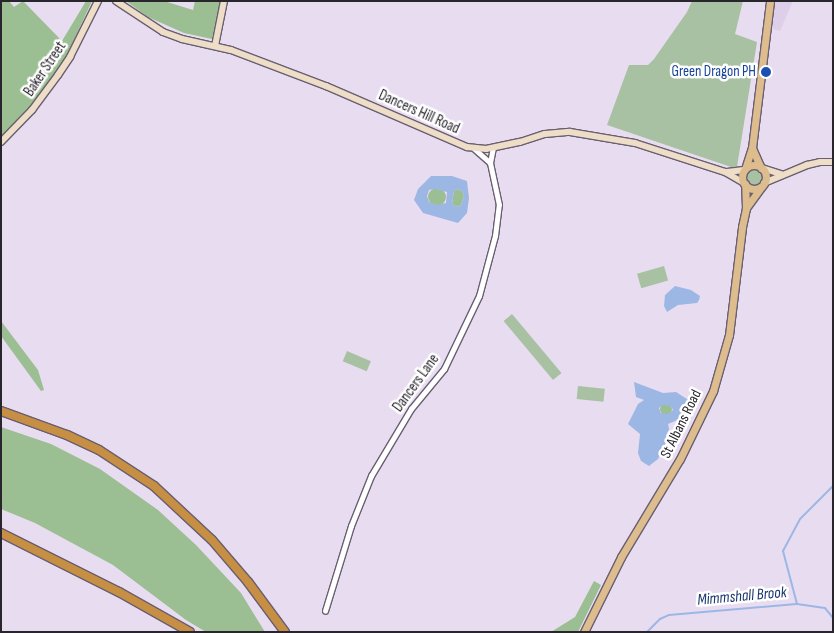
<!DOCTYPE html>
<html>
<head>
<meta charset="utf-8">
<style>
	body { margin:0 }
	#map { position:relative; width:834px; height:633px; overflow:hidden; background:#e8dcf1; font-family:"Sofia Sans Condensed",sans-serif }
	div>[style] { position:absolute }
	.built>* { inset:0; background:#ddcee9 }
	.green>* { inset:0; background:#a8c1a3; transform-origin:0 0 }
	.round { border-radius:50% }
	.forest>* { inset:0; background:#9bbe93 }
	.water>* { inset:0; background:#9db7e5 }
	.stream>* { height:2px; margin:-1px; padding:0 1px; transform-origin:1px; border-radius:1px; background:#9db7e5 }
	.roads { filter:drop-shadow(1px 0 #695f71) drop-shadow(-1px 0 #695f71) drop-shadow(0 1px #695f71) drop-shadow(0 -1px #695f71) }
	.street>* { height:4.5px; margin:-2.25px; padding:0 2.25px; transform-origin:2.25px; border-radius:2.25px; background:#fff }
	.secondary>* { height:6px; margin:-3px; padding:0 3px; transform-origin:3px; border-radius:3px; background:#eeddc7 }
	.primary>* { height:7px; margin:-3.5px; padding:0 3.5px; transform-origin:3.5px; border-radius:3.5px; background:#ddbc8e }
	.primary>.ring { margin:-3.5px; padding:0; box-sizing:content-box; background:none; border:7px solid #ddbc8e; border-radius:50% }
	.highway>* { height:8px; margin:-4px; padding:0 4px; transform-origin:4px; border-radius:4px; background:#c78f43 }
	.dots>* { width:14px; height:14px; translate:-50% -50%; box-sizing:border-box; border:2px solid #fff; border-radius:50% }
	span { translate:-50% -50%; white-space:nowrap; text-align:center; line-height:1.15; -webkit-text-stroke:5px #fff; paint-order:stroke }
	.street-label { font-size:15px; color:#29252d }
	.transit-label { font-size:15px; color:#164399 }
	.right { translate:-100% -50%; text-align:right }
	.water-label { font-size:16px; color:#1a376e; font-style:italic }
	.frame { position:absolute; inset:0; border:2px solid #29252d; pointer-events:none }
</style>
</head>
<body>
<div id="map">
	<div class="built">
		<i style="clip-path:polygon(774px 1px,793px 1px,780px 31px,770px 28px)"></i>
	</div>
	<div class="green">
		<i style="clip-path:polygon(692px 1px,743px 1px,735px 34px,757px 42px,737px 167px,734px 168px,607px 125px,629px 65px,648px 65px,654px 59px,687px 12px)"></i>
		<i class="round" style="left:744px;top:168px;width:18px;height:18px"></i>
		<i style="left:664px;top:266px;width:15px;height:28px;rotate:74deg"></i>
		<i style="left:512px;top:314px;width:77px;height:11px;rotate:50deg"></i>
		<i style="left:347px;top:351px;width:26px;height:11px;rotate:23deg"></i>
		<i style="left:578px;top:386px;width:27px;height:13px;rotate:6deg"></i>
	</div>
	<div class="forest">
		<i style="clip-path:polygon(1px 1px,9px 1px,14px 7px,23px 1px,62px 41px,86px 1px,92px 1px,67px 55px,43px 92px,1px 137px)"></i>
		<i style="clip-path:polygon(126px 1px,164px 1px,193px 10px,195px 1px,220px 1px,212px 39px,184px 33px,148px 17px)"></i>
		<i class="round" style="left:428px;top:188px;width:18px;height:18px"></i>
		<i style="clip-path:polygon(457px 189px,462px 191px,464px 196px,461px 205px,457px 207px,452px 204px,454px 191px)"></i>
		<i style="clip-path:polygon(1px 321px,38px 370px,44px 390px,41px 391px,1px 336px)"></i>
		<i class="round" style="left:660px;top:403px;width:12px;height:12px"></i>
		<i style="clip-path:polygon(1px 427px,51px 444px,100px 469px,158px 510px,196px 545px,241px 593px,265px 632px,206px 632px,186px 620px,113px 565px,35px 523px,1px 509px)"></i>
		<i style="clip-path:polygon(594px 581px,601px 585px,578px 632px,551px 632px,575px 617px)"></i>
	</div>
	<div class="water">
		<i style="clip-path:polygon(evenodd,431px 176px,452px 176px,467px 181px,469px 198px,467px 213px,458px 223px,423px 213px,414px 200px,418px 189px,431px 176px,435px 189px,447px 192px,446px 203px,438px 205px,429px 202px,427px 196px,429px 190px,435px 189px,431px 176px,457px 189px,462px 191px,464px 196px,461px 205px,457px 207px,452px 204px,454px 191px,457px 189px)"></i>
		<i style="clip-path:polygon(675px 286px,691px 290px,700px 296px,699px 300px,697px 303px,678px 305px,667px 312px,664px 306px,665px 295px)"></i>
		<i style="clip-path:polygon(evenodd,634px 382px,663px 393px,676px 392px,690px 401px,680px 419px,668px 424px,670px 434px,658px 459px,649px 466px,641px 461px,638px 453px,640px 434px,628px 424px,638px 404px,644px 400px,636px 397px,634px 382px,662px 405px,671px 406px,673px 410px,668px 414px,661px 413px,659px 408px,662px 405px)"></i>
	</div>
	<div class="stream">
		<i style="left:797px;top:604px;width:28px;rotate:8deg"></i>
		<i style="left:825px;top:608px;width:13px;rotate:51deg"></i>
		<i style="left:647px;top:632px;width:18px;rotate:-45deg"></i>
		<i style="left:660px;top:619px;width:10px;rotate:-24deg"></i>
		<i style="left:669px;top:615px;width:128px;rotate:-4.9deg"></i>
		<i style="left:797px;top:604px;width:55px;rotate:-104.8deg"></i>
		<i style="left:783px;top:551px;width:36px;rotate:-62deg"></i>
		<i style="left:800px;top:519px;width:47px;rotate:-45deg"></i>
	</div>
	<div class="roads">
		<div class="street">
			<i style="left:490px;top:163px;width:15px;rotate:-79deg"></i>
			<i style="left:325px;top:611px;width:89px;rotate:-73deg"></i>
			<i style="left:351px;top:526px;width:54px;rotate:-68.2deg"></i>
			<i style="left:371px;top:476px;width:78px;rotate:-59.2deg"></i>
			<i style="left:411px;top:409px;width:52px;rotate:-50.5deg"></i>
			<i style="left:444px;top:369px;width:81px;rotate:-64.4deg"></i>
			<i style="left:479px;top:296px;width:62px;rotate:-75.1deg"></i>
			<i style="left:495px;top:236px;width:31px;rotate:-83deg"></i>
			<i style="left:499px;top:205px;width:43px;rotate:-102.1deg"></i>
			<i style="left:490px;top:163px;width:21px;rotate:-139deg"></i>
		</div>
		<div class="secondary">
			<i style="left:116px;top:1px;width:56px;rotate:33.4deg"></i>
			<i style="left:163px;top:32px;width:20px;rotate:20deg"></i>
			<i style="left:182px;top:39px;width:50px;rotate:12.7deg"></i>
			<i style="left:231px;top:50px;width:102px;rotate:20.8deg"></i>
			<i style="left:326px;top:86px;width:154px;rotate:23.4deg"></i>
			<i style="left:467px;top:147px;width:19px;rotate:6deg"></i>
			<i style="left:486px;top:149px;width:35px;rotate:-12deg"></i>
			<i style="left:520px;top:142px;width:26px;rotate:-18deg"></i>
			<i style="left:545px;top:134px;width:25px;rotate:-5deg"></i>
			<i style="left:570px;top:132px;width:66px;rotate:9.6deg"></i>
			<i style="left:635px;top:143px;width:95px;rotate:17.9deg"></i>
			<i style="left:725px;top:172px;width:22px;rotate:30deg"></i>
			<i style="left:215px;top:46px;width:46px;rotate:-78.7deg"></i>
			<i style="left:1px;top:142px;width:45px;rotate:-45.9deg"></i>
			<i style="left:32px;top:110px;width:44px;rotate:-53.4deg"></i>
			<i style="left:58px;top:75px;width:22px;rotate:-56deg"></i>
			<i style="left:70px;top:57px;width:63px;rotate:-63.4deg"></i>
			<i style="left:762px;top:168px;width:20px;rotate:18deg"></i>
			<i style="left:727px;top:172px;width:17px;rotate:-7deg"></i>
			<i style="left:764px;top:183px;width:47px;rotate:-22.7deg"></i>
			<i style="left:807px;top:165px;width:13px;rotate:-13deg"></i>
			<i style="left:820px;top:162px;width:13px"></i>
		</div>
		<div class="primary">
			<i style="left:752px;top:148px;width:22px;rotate:66deg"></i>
			<i class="ring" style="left:742px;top:165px;width:17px;height:17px"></i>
			<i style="left:745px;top:169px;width:22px;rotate:-72deg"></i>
			<i style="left:752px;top:148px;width:148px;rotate:-83deg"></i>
			<i style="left:746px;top:208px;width:27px;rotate:-54deg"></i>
			<i style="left:584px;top:632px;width:84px;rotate:-63.7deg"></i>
			<i style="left:621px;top:557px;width:114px;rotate:-59deg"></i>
			<i style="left:680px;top:459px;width:76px;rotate:-64.1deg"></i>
			<i style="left:713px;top:391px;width:58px;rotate:-74.1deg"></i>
			<i style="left:729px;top:335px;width:109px;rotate:-83.1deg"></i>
			<i style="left:742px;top:227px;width:19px;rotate:-78deg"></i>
			<i style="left:746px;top:208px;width:24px;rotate:-92deg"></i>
		</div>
		<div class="highway">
			<i style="left:1px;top:411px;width:70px;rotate:20deg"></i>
			<i style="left:67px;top:435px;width:35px;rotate:25deg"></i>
			<i style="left:99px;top:450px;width:66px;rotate:33.2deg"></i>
			<i style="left:154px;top:486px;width:79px;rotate:43deg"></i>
			<i style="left:212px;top:540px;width:55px;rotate:49.4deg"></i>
			<i style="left:248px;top:582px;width:62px;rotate:53.5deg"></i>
			<i style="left:1px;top:533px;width:132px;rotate:26.6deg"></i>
			<i style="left:119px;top:592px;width:81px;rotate:29.4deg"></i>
		</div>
	</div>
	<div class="dots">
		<i style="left:766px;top:72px;background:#1a4fb4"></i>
	</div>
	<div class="street-label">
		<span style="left:45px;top:69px;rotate:-56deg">Baker Street</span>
		<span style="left:419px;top:112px;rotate:24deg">Dancers Hill Road</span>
		<span style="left:416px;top:383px;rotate:-54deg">Dancers Lane</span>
		<span style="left:681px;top:424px;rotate:-64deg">St Albans Road</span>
	</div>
	<div class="transit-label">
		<span class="right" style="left:756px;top:72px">Green Dragon PH</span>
	</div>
	<div class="water-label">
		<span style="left:742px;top:597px;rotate:-5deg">Mimmshall Brook</span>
	</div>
	<div class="frame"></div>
</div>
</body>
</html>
